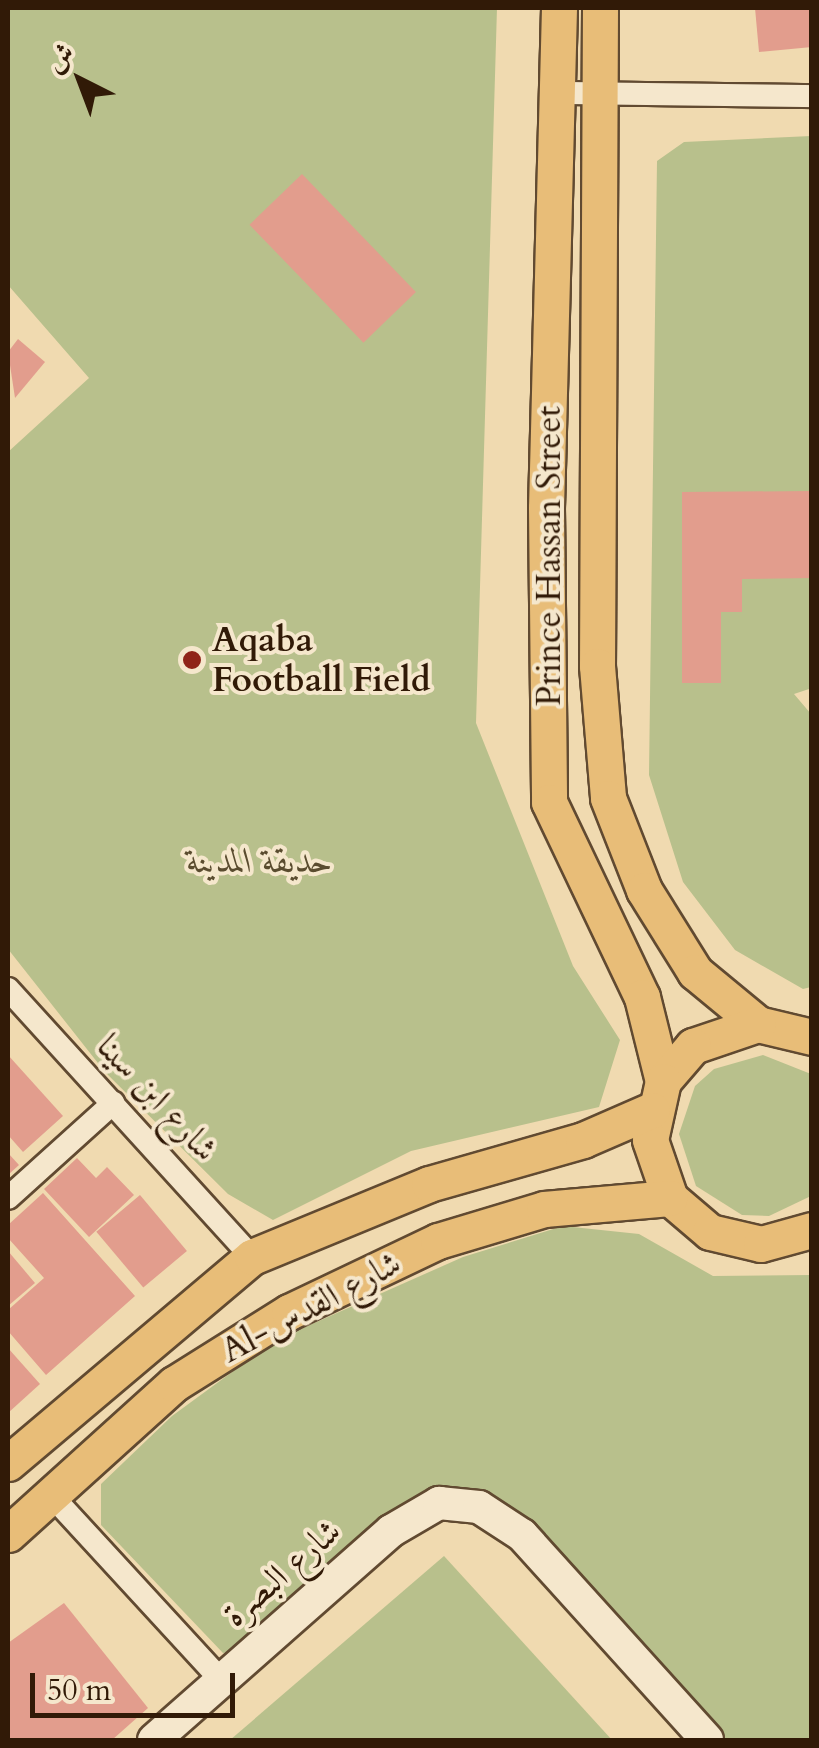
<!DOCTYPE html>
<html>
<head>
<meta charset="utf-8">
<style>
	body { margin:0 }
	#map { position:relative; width:819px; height:1748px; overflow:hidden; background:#f0dab0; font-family:Cardo,Amiri,serif }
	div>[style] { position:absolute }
	.green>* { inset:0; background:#b8c08c }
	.building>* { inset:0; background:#e29d8d; transform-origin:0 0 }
	.roads { filter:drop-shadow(2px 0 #614a31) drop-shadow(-2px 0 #614a31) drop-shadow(0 2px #614a31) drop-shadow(0 -2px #614a31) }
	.street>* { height:22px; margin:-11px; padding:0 11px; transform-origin:11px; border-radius:11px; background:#f5e7cc }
	.secondary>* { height:32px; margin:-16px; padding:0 16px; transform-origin:16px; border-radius:16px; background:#f5e7cc }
	.primary>* { height:35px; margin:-17.5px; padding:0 17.5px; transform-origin:17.5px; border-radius:17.5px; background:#e8bd78 }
	.dots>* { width:28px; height:28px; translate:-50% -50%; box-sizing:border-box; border:5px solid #f5e7cc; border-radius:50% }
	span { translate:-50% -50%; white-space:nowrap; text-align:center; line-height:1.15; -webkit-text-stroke:8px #f5e7cc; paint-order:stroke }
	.street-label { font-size:35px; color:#311a07 }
	.poi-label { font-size:35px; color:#311a07; font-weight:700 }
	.left { translate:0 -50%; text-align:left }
	.park-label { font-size:35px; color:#5a4c2f; font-style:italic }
	.frame { position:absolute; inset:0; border:10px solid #311a07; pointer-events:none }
	.north { position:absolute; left:30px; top:30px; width:100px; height:100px; -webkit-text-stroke:8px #f5e7cc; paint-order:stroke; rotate:318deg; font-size:28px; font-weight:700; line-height:40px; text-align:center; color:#311a07 }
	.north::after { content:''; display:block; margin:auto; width:35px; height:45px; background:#311a07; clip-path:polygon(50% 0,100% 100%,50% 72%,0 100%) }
	.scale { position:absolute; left:30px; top:1673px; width:205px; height:45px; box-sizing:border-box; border:5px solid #311a07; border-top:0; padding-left:12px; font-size:30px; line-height:35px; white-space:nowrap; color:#311a07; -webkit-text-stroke:8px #f5e7cc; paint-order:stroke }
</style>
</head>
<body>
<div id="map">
	<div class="green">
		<i style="clip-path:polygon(8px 8px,497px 8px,476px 723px,573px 966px,620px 1040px,599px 1107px,411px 1151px,273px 1220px,228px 1194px,105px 1072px,8px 949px,8px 452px,89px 378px,8px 285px)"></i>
		<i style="clip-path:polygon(811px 136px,812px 688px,794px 694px,811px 714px,811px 987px,803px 989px,735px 950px,683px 882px,649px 775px,657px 161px,684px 142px)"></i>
		<i style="clip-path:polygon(763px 1055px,811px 1074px,811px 1196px,769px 1216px,742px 1215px,696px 1186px,679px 1134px,695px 1086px,714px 1069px)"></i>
		<i style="clip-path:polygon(563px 1226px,639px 1234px,713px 1276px,811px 1275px,811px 1740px,711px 1740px,492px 1503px,418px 1501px,248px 1649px,223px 1653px,101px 1525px,101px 1484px,172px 1416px,276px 1340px,463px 1257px)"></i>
		<i style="clip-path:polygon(444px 1556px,612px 1740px,230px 1740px)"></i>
	</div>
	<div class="building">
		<i style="clip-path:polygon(755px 8px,811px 8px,812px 47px,759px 52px)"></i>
		<i style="left:302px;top:174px;width:164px;height:73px;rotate:46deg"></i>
		<i style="clip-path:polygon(18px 339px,45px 362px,15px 398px,8px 352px)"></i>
		<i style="clip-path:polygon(812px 491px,812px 578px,742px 579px,742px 612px,721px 612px,721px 683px,682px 683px,682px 492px)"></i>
		<i style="clip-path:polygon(8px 1055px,63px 1116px,23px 1152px,8px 1135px)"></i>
		<i style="clip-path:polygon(8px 1153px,19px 1165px,8px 1175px)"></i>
		<i style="clip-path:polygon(77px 1158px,96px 1178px,107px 1167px,134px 1195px,89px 1237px,44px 1189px)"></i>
		<i style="clip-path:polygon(43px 1193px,135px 1296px,46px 1375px,8px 1331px,8px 1310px,44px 1278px,8px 1238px,8px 1225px)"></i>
		<i style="left:140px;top:1195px;width:73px;height:57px;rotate:50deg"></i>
		<i style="clip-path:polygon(8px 1251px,35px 1283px,8px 1306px)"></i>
		<i style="clip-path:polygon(8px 1348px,40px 1384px,8px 1413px)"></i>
		<i style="clip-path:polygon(64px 1603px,148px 1708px,112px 1740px,8px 1740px,8px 1643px)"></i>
	</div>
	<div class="roads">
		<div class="street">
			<i style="left:559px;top:93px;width:253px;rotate:0.7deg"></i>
			<i style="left:8px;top:989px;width:362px;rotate:47.7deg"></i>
			<i style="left:8px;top:1198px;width:142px;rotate:-42.1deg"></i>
			<i style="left:51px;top:1495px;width:251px;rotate:47.4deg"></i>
		</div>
		<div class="secondary">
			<i style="left:154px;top:1740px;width:316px;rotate:-41.4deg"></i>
			<i style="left:391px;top:1531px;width:56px;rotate:-30.3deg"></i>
			<i style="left:439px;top:1503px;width:40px;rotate:5.7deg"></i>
			<i style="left:479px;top:1507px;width:51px;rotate:33.1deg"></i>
			<i style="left:522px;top:1535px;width:276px;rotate:47.9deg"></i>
		</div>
		<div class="primary">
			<i style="left:559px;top:8px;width:500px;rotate:91.49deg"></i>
			<i style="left:546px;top:508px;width:294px;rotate:89.4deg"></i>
			<i style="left:549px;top:802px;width:216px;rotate:64.5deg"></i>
			<i style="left:642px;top:997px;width:87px;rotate:76deg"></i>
			<i style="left:600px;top:8px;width:658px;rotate:90.26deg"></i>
			<i style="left:597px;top:666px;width:132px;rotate:85.2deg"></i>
			<i style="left:608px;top:798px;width:99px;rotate:68.6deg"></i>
			<i style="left:644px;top:890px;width:97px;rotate:58.1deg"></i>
			<i style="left:695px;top:972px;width:82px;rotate:39.5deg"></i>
			<i style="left:812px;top:1037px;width:56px;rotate:-166.5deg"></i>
			<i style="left:758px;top:1024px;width:69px;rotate:161.3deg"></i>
			<i style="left:693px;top:1046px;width:46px;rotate:130.6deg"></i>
			<i style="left:663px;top:1081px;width:60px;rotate:102.4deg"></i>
			<i style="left:650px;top:1140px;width:61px;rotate:71deg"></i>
			<i style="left:670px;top:1198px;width:52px;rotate:40.4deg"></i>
			<i style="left:710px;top:1232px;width:52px;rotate:13.2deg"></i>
			<i style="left:761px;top:1244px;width:53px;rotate:-15.4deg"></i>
			<i style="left:8px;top:1463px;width:319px;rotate:-40.2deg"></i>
			<i style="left:252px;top:1257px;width:191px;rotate:-22.4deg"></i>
			<i style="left:429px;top:1184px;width:160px;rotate:-15.9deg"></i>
			<i style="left:583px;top:1140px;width:75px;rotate:-23.5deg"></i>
			<i style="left:8px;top:1534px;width:224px;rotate:-42.1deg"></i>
			<i style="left:174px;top:1384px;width:136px;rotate:-32.1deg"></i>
			<i style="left:289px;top:1312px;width:165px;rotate:-25.5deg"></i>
			<i style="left:438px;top:1241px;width:111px;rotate:-16.8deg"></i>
			<i style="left:544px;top:1209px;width:126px;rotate:-5deg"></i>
		</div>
	</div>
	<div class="dots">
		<i style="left:192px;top:660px;background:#8f2418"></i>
	</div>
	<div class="street-label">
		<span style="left:549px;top:556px;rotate:-90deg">Prince Hassan Street</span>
		<span style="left:157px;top:1098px;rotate:47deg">شارع ابن سينا</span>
		<span style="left:311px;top:1307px;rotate:-28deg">Al-شارع القدس</span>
		<span style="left:282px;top:1573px;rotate:-41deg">شارع البصرة</span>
	</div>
	<div class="poi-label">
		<span class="left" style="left:212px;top:660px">Aqaba<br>Football Field</span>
	</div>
	<div class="park-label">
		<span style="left:260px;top:861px">حديقة المدينة</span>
	</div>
	<div class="frame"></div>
	<div class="north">ش</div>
	<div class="scale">50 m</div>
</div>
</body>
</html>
